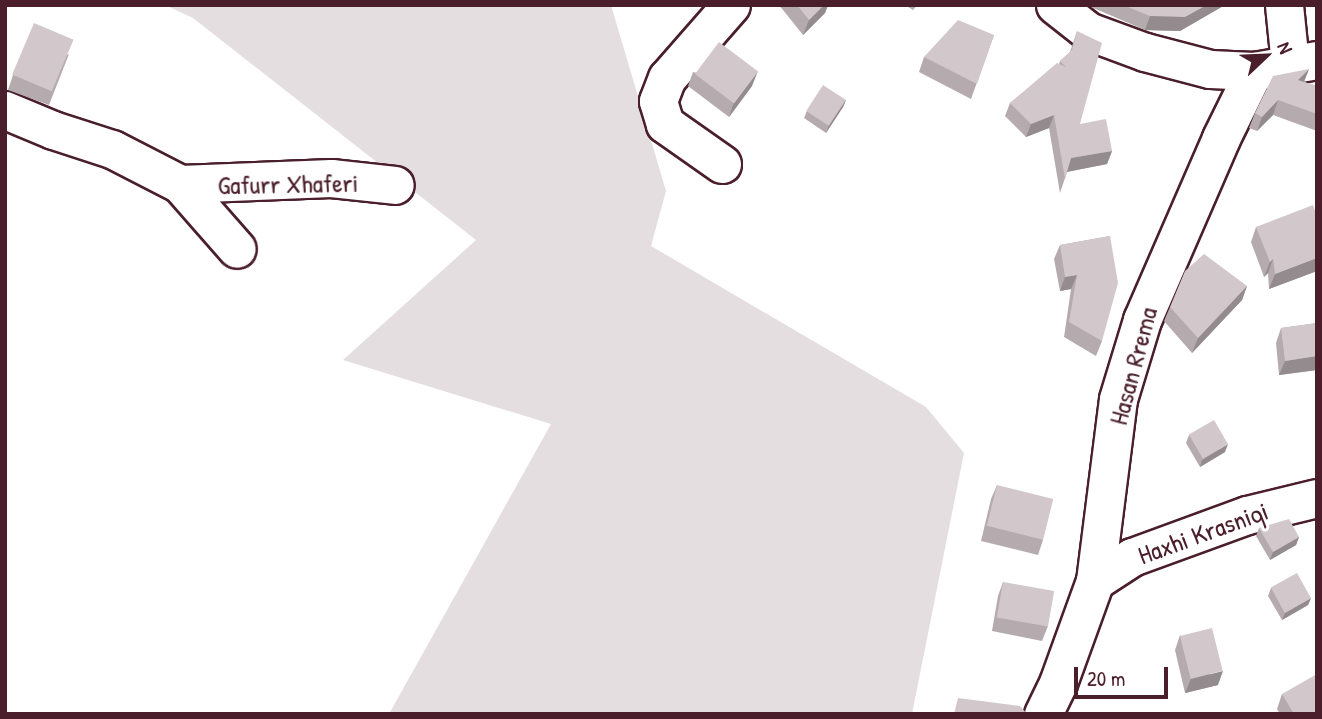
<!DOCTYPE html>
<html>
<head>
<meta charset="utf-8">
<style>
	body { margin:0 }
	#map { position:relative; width:1322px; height:719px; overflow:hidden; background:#fff; font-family:"Patrick Hand",sans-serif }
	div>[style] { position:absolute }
	.green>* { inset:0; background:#e5dee0 }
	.roads { filter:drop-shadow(2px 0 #4a1f2b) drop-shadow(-2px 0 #4a1f2b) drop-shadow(0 2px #4a1f2b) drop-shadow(0 -2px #4a1f2b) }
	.street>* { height:37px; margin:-18.5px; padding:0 18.5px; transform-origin:18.5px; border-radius:18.5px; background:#fff }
	.wall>* { inset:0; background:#b5abaf }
	.shaded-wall>* { inset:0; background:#938b8e }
	.building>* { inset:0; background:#d2c7cb; transform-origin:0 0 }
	span { translate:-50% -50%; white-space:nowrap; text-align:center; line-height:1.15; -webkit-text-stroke:6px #fff; paint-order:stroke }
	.street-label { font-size:26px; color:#4a1f2b }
	.frame { position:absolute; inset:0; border:7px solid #4a1f2b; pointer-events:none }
	.north { position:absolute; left:1231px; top:21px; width:70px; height:70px; -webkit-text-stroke:5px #fff; paint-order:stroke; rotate:67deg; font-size:19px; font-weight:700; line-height:28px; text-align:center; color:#4a1f2b }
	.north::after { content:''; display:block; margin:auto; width:24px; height:32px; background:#4a1f2b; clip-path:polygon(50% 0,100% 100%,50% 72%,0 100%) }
	.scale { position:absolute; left:1074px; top:667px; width:94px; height:32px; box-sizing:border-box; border:4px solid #4a1f2b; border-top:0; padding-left:9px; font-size:21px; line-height:24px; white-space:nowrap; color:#4a1f2b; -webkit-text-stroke:5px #fff; paint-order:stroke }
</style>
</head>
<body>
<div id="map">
	<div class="green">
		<i style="clip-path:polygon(165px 5px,611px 5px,666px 191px,651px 246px,926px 407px,964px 453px,912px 714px,389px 714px,551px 424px,343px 360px,476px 240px,193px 18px)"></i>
	</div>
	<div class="roads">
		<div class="street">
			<i style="left:1055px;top:5px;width:42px;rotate:38.2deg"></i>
			<i style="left:1088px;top:31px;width:61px;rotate:20.2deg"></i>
			<i style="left:1145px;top:52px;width:67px;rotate:14.7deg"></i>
			<i style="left:1210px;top:69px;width:44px;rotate:2.6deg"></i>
			<i style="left:1254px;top:71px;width:64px;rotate:-9.9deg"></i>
			<i style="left:1284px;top:5px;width:59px;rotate:84.2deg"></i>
			<i style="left:5px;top:110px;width:52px;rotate:22.6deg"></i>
			<i style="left:53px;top:130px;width:62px;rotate:17.9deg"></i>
			<i style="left:112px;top:149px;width:76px;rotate:27.2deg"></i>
			<i style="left:180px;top:184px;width:151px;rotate:-2.3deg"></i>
			<i style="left:331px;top:178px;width:64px;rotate:6.2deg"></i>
			<i style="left:722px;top:164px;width:70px;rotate:-144.9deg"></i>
			<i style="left:665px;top:124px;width:24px;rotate:-107deg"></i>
			<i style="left:658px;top:101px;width:25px;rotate:-69deg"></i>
			<i style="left:667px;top:78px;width:97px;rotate:-48.8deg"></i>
			<i style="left:180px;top:184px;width:86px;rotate:48.8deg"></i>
			<i style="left:1095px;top:581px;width:44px;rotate:-33deg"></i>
			<i style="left:1132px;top:557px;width:122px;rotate:-20.1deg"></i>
			<i style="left:1247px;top:515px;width:72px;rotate:-13.7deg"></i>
			<i style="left:1043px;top:714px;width:34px;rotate:-64deg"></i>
			<i style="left:1058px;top:683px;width:109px;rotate:-70.1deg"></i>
			<i style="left:1095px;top:581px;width:183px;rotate:-82.8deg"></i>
			<i style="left:1118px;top:399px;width:83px;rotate:-73.1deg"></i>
			<i style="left:1142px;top:320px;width:198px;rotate:-66.5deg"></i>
			<i style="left:1221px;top:138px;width:75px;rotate:-63.8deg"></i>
		</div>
	</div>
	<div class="wall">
		<i style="clip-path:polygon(779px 5px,828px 5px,825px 13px,803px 35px)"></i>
		<i style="clip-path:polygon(905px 5px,917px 5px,913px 10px)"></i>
		<i style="clip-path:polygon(1092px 5px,1225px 5px,1180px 31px,1145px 30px,1091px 7px)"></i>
		<i style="clip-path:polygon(1077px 31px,1080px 124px,1112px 151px,1107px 164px,1067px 172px,1060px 193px,1049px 128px,1026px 137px,1005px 116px,1010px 103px,1059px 64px,1060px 61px,1070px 52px)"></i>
		<i style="clip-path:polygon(994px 35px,971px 99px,919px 72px,924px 57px)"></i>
		<i style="clip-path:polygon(69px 54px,49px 105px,8px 90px,13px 75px)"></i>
		<i style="clip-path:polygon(1309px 69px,1304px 82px,1317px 86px,1317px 131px,1273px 115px,1257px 131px,1249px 128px,1255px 113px)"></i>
		<i style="clip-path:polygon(693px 72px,752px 86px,729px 117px,688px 86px)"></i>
		<i style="clip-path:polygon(846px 100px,843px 107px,826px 133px,804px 118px,807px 111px)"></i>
		<i style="clip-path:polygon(1317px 216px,1317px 271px,1269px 289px,1268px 273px,1264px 277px,1251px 242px,1256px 227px)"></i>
		<i style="clip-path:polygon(1110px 236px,1102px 341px,1096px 356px,1064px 337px,1071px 289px,1060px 291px,1054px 259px,1060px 245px)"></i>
		<i style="clip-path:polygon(1247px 286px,1242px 300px,1192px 353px,1164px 321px,1170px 307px)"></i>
		<i style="clip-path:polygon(1317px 323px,1317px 370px,1279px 375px,1276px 343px,1281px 328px)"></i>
		<i style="clip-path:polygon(1189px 435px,1225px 452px,1200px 467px,1186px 443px)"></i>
		<i style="clip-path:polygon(997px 485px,1043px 540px,1038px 555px,981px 541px,991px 499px)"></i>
		<i style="clip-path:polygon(1259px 528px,1299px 537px,1296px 545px,1270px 560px,1256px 536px)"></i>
		<i style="clip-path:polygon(1003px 582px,1048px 626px,1042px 641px,992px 631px,998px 596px)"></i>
		<i style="clip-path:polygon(1271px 588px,1311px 598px,1308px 605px,1282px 620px,1268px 596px)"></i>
		<i style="clip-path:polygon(1180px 635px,1218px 685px,1185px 693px,1175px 650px)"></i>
		<i style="clip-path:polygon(1282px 694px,1317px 714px,1280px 714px,1277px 709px)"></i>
	</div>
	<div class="shaded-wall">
		<i style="clip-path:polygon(824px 5px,828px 5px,825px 13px,803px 35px,809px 20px)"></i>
		<i style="clip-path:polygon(1207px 5px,1225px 5px,1180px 31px,1145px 30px,1150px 16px)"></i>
		<i style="clip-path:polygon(1309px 69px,1303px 84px,1298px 80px)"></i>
		<i style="clip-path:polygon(758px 71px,752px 86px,729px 117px,734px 102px)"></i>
		<i style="clip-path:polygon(846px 100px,843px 107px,826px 133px,829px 125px)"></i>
		<i style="clip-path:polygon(1278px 100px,1273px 115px,1257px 131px,1262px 117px)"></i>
		<i style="clip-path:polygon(1054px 115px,1049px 128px,1026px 137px,1031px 124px)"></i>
		<i style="clip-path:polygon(1112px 151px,1107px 164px,1066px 172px,1071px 158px)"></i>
		<i style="clip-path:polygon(1317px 258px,1317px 271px,1269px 289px,1275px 274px)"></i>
		<i style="clip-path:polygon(1273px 259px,1268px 273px,1264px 277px,1270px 262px)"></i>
		<i style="clip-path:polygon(1077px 275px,1071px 289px,1060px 291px,1065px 277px)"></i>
		<i style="clip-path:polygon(1247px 286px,1242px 300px,1192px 353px,1198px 338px)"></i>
		<i style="clip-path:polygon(1317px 356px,1317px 370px,1279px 375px,1285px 361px)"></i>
		<i style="clip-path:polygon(1228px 444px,1225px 452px,1200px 467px,1202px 460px)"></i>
		<i style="clip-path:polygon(1299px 537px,1296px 545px,1270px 560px,1273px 552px)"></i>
		<i style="clip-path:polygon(1311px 598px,1308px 605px,1282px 620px,1285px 613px)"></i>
		<i style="clip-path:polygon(1223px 671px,1218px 685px,1185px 693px,1191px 679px)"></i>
	</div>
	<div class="building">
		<i style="clip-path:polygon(797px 5px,824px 5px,809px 20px)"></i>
		<i style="clip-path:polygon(1123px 5px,1207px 5px,1185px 17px,1150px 16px)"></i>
		<i style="clip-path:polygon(958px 20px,994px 35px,977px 84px,924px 57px)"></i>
		<i style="left:34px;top:23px;width:43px;height:56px;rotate:23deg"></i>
		<i style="clip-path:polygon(1077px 31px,1102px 43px,1080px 124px,1106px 119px,1112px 151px,1071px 158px,1065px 179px,1054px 115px,1031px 124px,1010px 103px,1057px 63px,1066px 67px,1060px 61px,1072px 50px)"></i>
		<i style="left:719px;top:42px;width:49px;height:40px;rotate:37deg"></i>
		<i style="clip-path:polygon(1309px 69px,1298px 80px,1317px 86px,1317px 114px,1278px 100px,1262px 117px,1255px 113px,1273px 76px)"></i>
		<i style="left:823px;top:85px;width:27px;height:31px;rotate:33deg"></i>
		<i style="clip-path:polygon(1313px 205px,1317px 216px,1317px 258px,1275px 274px,1273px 259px,1270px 262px,1256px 227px)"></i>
		<i style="clip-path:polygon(1110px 236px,1118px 283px,1102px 341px,1069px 322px,1077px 275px,1065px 277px,1060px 245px)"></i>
		<i style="clip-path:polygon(1204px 254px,1247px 286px,1198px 338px,1170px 307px,1185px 271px)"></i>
		<i style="clip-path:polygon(1317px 323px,1317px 356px,1285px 361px,1281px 328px)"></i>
		<i style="left:1214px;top:420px;width:28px;height:29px;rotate:60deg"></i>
		<i style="left:997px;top:485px;width:58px;height:42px;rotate:14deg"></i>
		<i style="clip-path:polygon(1289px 519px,1299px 537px,1273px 552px,1259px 528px)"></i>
		<i style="left:1297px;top:573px;width:29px;height:30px;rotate:61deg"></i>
		<i style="left:1003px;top:582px;width:52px;height:36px;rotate:10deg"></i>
		<i style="left:1212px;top:628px;width:44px;height:33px;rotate:76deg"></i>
		<i style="clip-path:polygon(1317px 674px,1317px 714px,1294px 714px,1282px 694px)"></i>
		<i style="clip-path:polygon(958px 698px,1020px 706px,1027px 714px,954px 714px)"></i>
	</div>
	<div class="street-label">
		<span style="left:288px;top:184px;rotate:-1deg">Gafurr Xhaferi</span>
		<span style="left:1133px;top:366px;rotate:-75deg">Hasan Rrema</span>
		<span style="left:1203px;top:533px;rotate:-20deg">Haxhi Krasniqi</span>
	</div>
	<div class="frame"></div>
	<div class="north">N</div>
	<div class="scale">20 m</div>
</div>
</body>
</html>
